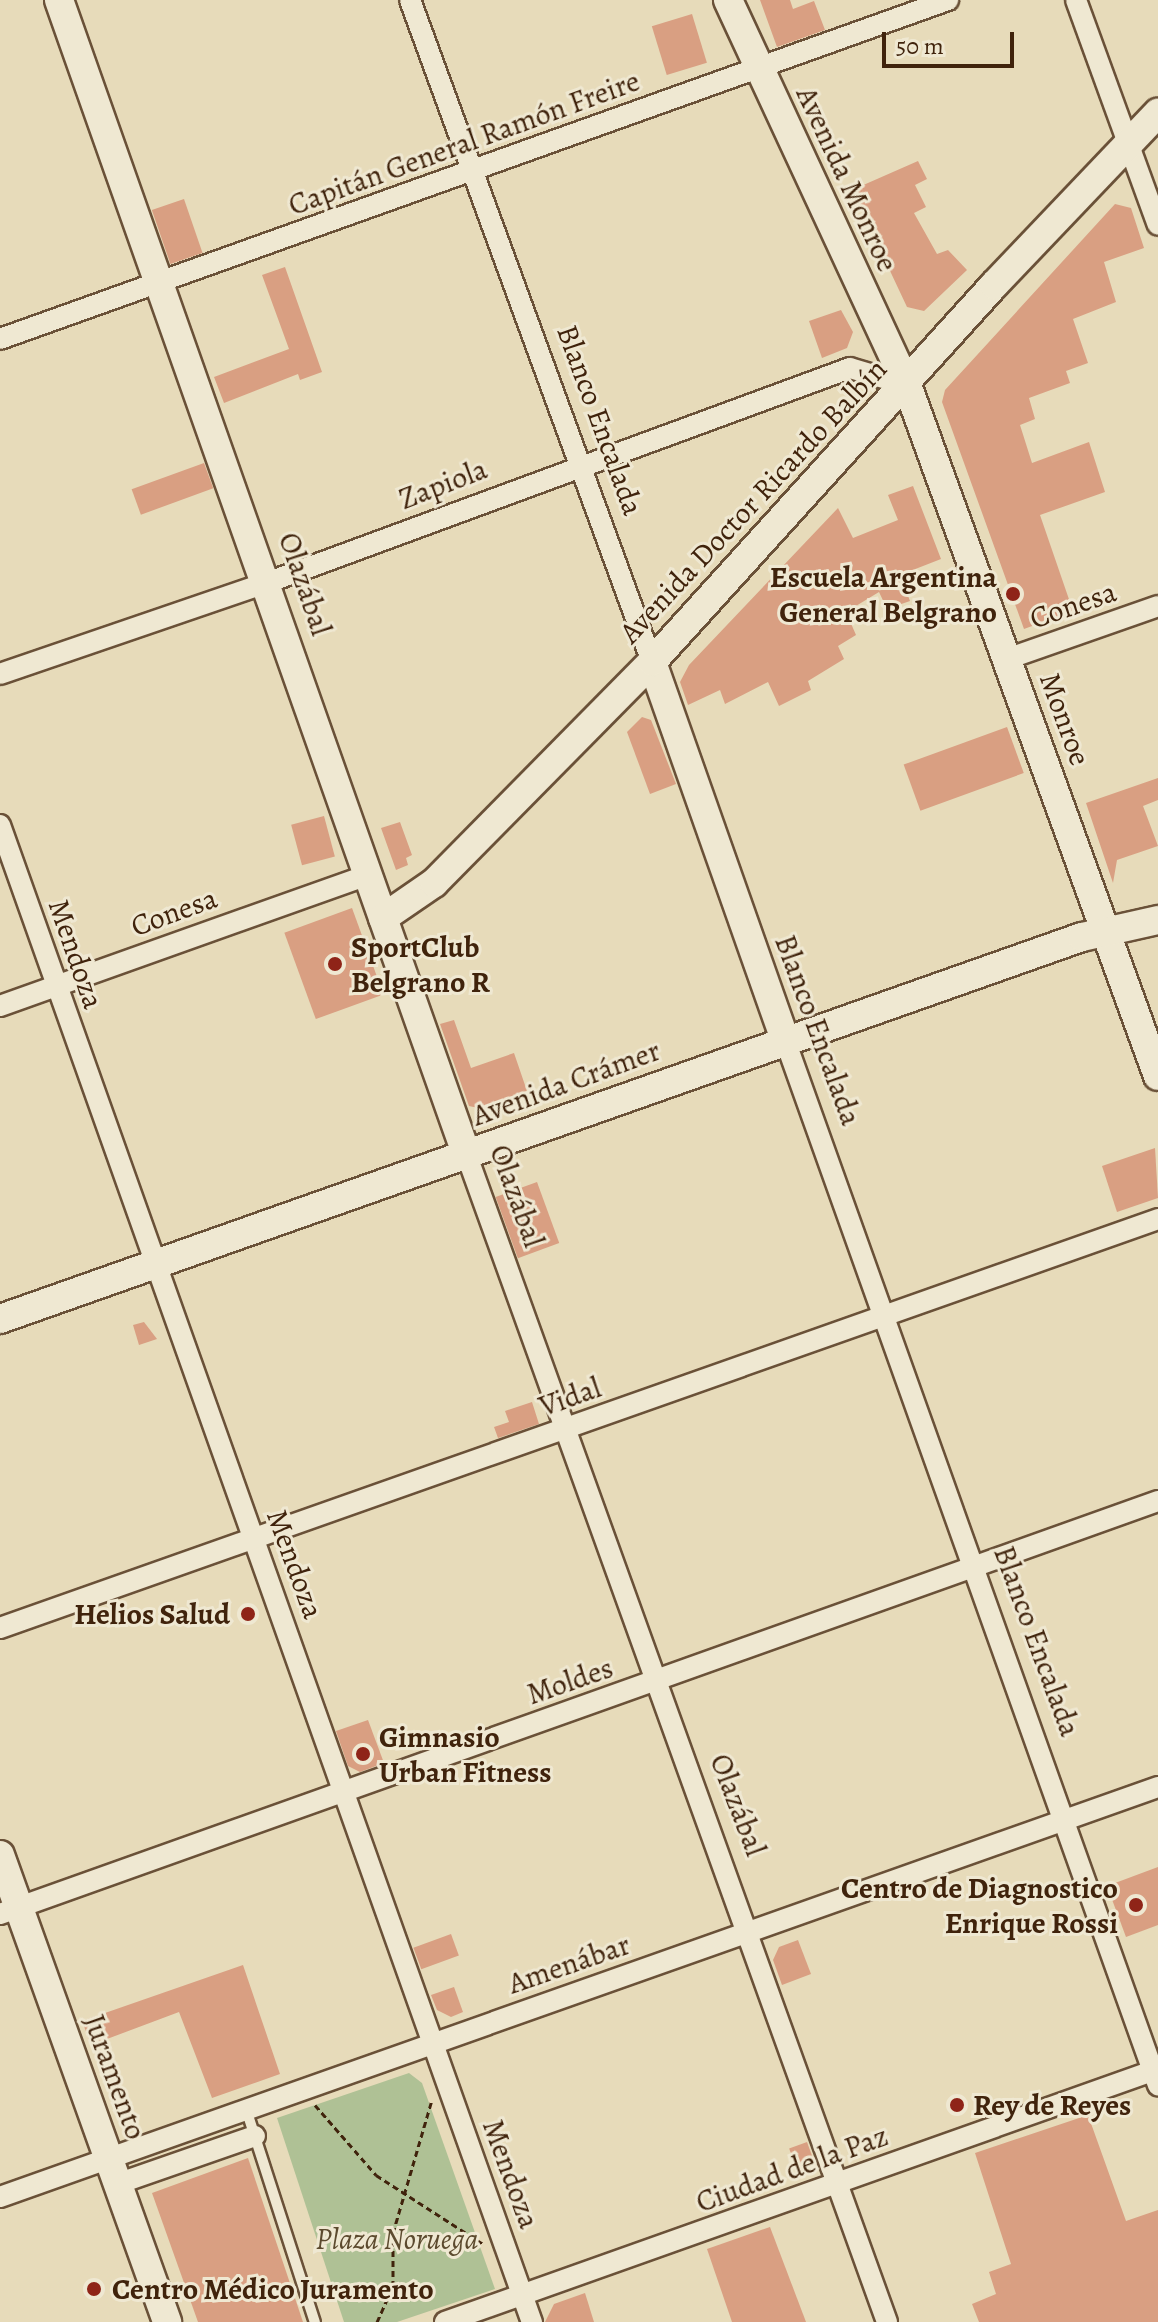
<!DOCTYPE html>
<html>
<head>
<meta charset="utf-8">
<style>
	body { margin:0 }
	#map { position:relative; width:1158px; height:2322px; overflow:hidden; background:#e7dbba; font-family:Alegreya,serif }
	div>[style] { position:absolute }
	.green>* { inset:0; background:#afc195 }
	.building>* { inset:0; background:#d99f82; transform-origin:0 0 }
	.path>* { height:3px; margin-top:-1.5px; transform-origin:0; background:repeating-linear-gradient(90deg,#40230c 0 6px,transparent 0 10px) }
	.roads { filter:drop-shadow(2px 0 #6a5138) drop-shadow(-2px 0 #6a5138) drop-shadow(0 2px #6a5138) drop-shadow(0 -2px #6a5138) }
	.lane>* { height:10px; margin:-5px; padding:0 5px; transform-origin:5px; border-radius:5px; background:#efe8d2 }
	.street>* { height:20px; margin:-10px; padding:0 10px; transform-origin:10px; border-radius:10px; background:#efe8d2 }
	.secondary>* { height:28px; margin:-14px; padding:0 14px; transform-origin:14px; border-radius:14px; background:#efe8d2 }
	.dots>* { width:22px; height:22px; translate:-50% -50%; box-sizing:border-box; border:4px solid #efe8d2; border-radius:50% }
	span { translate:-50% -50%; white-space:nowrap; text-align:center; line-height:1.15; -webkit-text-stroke:6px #efe8d2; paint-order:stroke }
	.street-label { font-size:30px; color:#40230c }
	.poi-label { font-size:30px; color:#40230c; font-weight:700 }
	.right { translate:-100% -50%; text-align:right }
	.left { translate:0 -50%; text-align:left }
	.park-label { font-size:30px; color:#5c4a2e; font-style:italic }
	.scale { position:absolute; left:882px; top:32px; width:132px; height:36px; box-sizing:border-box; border:4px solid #40230c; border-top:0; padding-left:10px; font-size:24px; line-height:28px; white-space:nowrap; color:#40230c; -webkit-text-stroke:6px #efe8d2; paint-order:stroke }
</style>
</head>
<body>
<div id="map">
	<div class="green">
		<i style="clip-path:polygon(409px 2073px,422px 2083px,495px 2289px,397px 2322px,344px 2322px,277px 2118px)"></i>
	</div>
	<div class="building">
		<i style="clip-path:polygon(760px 0,790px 0,793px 9px,814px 1px,825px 30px,777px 47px)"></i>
		<i style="left:692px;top:14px;width:51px;height:42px;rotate:73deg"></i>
		<i style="clip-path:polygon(918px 161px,927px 179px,915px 185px,926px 207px,914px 213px,937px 254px,948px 250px,967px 270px,924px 311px,907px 307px,852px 190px)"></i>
		<i style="left:184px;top:199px;width:57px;height:34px;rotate:71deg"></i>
		<i style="clip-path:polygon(1115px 204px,1131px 208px,1144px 248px,1104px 262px,1116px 302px,1073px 319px,1088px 363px,1066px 371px,1070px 383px,1029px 398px,1035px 419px,1020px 425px,1032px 463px,1089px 442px,1105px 492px,1040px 515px,1073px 611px,1024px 629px,942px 402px,945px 390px)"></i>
		<i style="clip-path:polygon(285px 267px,322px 372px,300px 380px,298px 374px,224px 403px,214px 377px,289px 349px,262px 275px)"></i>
		<i style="clip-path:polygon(841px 310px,853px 332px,847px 348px,822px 358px,809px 321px)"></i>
		<i style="left:204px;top:463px;width:27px;height:77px;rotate:70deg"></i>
		<i style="clip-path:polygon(913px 486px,941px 559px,900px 575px,910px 601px,887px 609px,879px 592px,846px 612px,856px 635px,838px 646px,844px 659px,808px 681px,811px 690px,779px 706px,768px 682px,725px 704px,720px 690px,688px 705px,680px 682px,689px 665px,838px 508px,853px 538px,898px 520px,888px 495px)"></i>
		<i style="clip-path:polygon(642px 717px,651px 720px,676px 784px,650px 794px,627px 732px)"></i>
		<i style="left:1007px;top:727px;width:49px;height:110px;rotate:70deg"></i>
		<i style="clip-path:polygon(1158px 778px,1158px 800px,1143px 806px,1158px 846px,1117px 860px,1113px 883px,1086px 803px)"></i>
		<i style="left:324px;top:816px;width:42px;height:34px;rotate:75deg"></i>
		<i style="clip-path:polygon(400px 822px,412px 855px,406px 858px,408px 865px,396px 870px,381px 828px)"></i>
		<i style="left:352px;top:908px;width:92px;height:72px;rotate:70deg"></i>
		<i style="clip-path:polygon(454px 1020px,471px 1068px,514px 1053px,527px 1091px,478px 1108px,469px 1106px,440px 1024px)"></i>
		<i style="clip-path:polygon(1155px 1148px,1158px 1198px,1117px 1212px,1102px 1166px)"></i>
		<i style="left:537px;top:1182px;width:65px;height:44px;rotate:70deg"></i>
		<i style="clip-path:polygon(144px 1322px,157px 1339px,139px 1345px,133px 1325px)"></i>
		<i style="clip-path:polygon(532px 1402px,539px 1424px,498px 1438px,494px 1427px,509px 1422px,505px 1411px)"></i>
		<i style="clip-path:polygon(368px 1720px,384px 1763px,360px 1772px,348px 1766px,336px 1731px)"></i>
		<i style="clip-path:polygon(1158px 1867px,1158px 1925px,1126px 1937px,1107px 1886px)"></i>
		<i style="left:451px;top:1934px;width:23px;height:40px;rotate:70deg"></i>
		<i style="clip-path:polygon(798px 1940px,811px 1974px,782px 1985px,773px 1960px,779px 1947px)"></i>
		<i style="clip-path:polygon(243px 1965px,280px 2074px,212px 2098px,179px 2012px,91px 2045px,82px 2021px)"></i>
		<i style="clip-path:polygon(454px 1987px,463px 2012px,451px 2017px,437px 2010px,431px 1995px)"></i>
		<i style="clip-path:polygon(1088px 2115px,1126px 2221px,1158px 2210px,1158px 2322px,979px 2322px,972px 2304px,996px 2294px,989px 2272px,1011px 2264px,975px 2153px)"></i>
		<i style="left:807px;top:2142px;width:29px;height:19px;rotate:70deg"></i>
		<i style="clip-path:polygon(248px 2158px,303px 2322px,198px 2322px,152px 2193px)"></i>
		<i style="clip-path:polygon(770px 2227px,806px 2322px,732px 2322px,707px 2249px)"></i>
		<i style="clip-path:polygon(585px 2293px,594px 2322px,545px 2322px,554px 2304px)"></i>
	</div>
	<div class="path">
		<i style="left:315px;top:2105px;width:93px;rotate:48.9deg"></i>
		<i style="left:376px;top:2175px;width:127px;rotate:32.8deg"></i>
		<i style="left:377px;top:2322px;width:39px;rotate:-66deg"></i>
		<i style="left:393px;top:2286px;width:53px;rotate:-90deg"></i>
		<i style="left:393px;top:2233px;width:139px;rotate:-73.7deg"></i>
	</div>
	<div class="roads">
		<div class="lane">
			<i style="left:246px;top:2109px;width:224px;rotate:72.1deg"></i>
		</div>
		<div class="street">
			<i style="left:410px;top:0;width:705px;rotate:69.92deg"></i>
			<i style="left:1076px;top:0;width:239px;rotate:70deg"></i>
			<i style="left:0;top:339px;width:1007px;rotate:-19.68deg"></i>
			<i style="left:1007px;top:659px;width:160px;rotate:-19.3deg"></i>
			<i style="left:0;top:674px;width:284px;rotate:-18.9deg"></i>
			<i style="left:269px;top:582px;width:619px;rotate:-20.22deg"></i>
			<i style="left:850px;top:368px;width:59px;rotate:16.6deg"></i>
			<i style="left:0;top:825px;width:1589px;rotate:70.44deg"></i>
			<i style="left:0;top:1006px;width:391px;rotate:-19.6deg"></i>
			<i style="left:785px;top:1040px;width:1110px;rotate:70.36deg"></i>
			<i style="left:467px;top:1156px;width:1239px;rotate:70.19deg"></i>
			<i style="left:0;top:1628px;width:1228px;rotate:-19.45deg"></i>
			<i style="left:0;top:1914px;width:1229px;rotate:-19.63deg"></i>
			<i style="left:117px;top:2184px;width:146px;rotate:-19.2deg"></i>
			<i style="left:0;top:2197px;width:1228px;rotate:-19.5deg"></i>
			<i style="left:445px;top:2322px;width:757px;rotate:-19.54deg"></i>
		</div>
		<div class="secondary">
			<i style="left:59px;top:0;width:1226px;rotate:70.56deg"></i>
			<i style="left:728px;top:0;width:425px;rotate:65.1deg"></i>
			<i style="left:907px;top:385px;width:735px;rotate:70.04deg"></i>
			<i style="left:652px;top:662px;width:401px;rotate:70.6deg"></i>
			<i style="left:383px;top:918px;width:62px;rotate:-34.5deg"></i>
			<i style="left:434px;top:883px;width:310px;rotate:-45.4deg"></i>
			<i style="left:652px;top:662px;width:509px;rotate:-47.79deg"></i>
			<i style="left:994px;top:285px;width:238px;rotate:-46.4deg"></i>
			<i style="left:0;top:1319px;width:1147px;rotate:-19.45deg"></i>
			<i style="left:1082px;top:937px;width:78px;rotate:-12.6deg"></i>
			<i style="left:0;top:1855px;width:496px;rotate:70.3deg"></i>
		</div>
	</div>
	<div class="dots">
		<i style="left:1013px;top:594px;background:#8f2418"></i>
		<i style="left:335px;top:964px;background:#8f2418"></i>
		<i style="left:248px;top:1614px;background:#8f2418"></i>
		<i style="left:363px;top:1754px;background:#8f2418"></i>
		<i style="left:1136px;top:1905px;background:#8f2418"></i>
		<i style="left:957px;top:2105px;background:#8f2418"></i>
		<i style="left:94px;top:2289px;background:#8f2418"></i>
	</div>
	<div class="street-label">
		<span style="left:464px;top:143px;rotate:-20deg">Capitán General Ramón Freire</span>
		<span style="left:847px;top:179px;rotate:65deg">Avenida Monroe</span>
		<span style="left:600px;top:420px;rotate:70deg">Blanco Encalada</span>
		<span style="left:443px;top:484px;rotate:-21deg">Zapiola</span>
		<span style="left:753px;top:501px;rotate:-47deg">Avenida Doctor Ricardo Balbín</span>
		<span style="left:305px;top:584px;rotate:71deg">Olazábal</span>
		<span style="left:1073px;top:605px;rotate:-19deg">Conesa</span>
		<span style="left:1065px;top:719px;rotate:70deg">Monroe</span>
		<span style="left:174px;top:912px;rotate:-20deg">Conesa</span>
		<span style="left:76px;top:954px;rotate:71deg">Mendoza</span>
		<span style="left:818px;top:1030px;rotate:70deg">Blanco Encalada</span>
		<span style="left:566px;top:1083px;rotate:-20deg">Avenida Crámer</span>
		<span style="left:517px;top:1196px;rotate:70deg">Olazábal</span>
		<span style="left:570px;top:1397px;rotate:-20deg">Vidal</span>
		<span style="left:295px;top:1564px;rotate:70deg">Mendoza</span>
		<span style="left:1037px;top:1641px;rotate:70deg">Blanco Encalada</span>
		<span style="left:570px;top:1681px;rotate:-19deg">Moldes</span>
		<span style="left:738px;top:1805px;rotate:69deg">Olazábal</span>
		<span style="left:569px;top:1964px;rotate:-19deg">Amenábar</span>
		<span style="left:115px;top:2077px;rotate:70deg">Juramento</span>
		<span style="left:792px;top:2169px;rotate:-20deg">Ciudad de la Paz</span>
		<span style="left:511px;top:2174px;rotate:70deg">Mendoza</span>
	</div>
	<div class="poi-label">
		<span class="right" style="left:997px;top:594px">Escuela Argentina<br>General Belgrano</span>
		<span class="left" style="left:351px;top:964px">SportClub<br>Belgrano R</span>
		<span class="right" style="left:230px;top:1614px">Helios Salud</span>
		<span class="left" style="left:379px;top:1754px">Gimnasio<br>Urban Fitness</span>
		<span class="right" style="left:1118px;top:1905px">Centro de Diagnostico<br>Enrique Rossi</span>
		<span class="left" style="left:973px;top:2105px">Rey de Reyes</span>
		<span class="left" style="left:112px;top:2289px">Centro Médico Juramento</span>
	</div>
	<div class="park-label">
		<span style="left:397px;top:2239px">Plaza Noruega</span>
	</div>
	<div class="scale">50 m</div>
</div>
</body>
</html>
